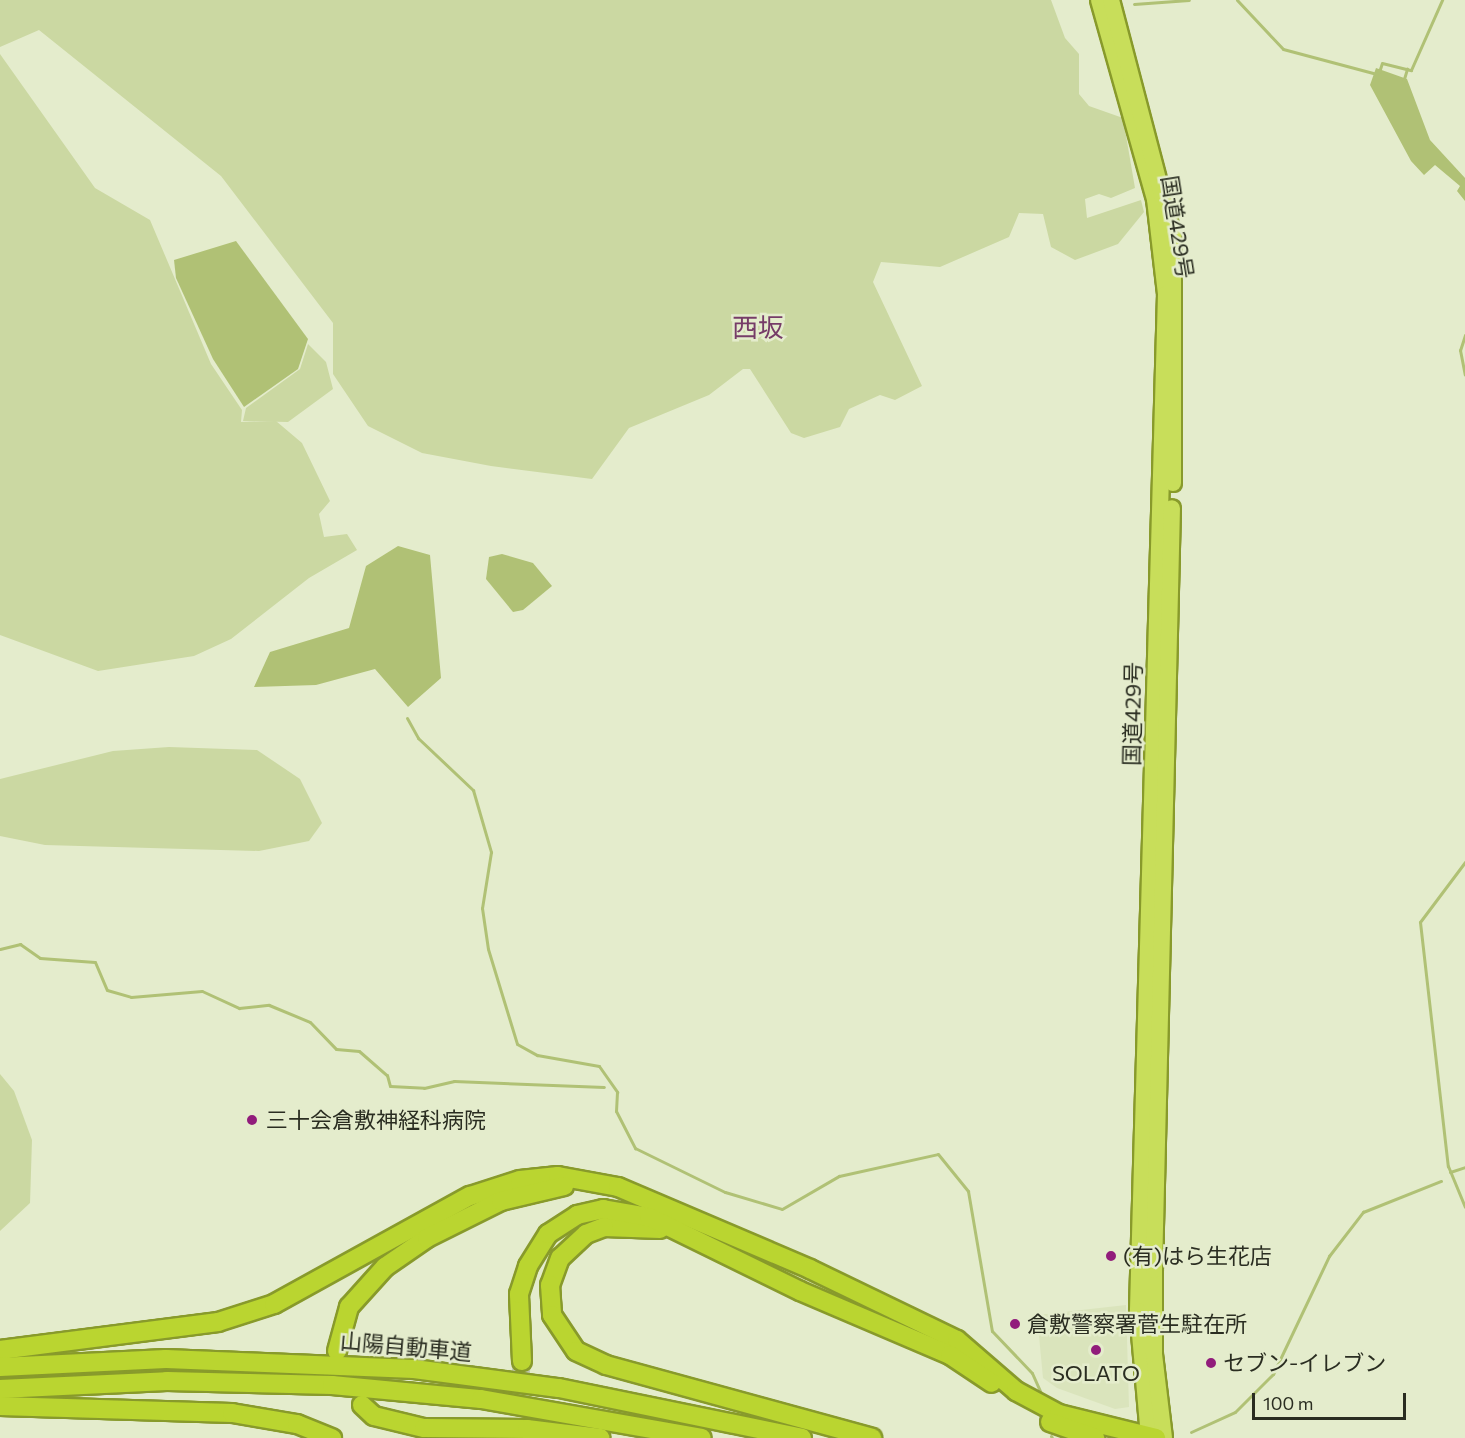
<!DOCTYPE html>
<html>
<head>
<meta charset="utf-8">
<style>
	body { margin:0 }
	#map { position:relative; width:1465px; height:1438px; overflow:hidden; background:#e4eccc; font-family:Commissioner,"Noto Sans JP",sans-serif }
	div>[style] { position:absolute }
	.built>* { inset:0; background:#dae4bc }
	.green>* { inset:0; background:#cbd8a2 }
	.water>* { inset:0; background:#b0c175 }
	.stream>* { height:3px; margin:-1.5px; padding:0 1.5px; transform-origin:1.5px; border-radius:1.5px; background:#b0c175 }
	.motorway-tunnel>* { height:18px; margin-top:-9px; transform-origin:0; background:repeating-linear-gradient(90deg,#bfc6aa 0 18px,transparent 0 27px) }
	.roads { filter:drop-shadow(2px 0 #889a2b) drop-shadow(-2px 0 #889a2b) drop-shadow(0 2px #889a2b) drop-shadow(0 -2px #889a2b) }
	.trunk>* { height:16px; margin:-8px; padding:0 8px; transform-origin:8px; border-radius:8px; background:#c8de5a }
	.motorway>* { height:18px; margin:-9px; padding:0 9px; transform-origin:9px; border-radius:9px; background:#bad530 }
	.dots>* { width:16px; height:16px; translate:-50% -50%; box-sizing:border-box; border:3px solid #e4eccc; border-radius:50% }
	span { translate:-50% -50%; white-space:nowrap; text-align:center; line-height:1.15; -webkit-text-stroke:5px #e4eccc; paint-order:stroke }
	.street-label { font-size:22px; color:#2a2d21 }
	.poi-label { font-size:22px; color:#2a2d21 }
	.left { translate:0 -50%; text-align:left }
	.quarter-label { font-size:26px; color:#763c68 }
	.scale { position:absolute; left:1252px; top:1393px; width:154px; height:27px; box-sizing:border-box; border:3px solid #2a2d21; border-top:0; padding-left:8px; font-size:18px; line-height:21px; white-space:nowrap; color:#2a2d21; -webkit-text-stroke:4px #e4eccc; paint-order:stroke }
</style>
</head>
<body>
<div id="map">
	<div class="built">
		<i style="clip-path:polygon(1126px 1305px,1129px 1407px,1115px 1409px,1057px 1388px,1043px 1378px,1037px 1315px)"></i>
	</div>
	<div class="green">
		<i style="clip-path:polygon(0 0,1051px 0,1065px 38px,1079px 54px,1079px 94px,1089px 106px,1123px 118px,1135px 188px,1111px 198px,1099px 194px,1085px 199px,1087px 218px,1141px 200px,1144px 212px,1118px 244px,1075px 260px,1051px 247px,1043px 214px,1019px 213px,1009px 237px,940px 267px,881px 262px,873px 282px,922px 386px,895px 400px,880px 395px,849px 409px,840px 427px,804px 438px,791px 433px,750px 369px,743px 369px,709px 395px,629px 428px,592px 479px,491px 466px,422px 453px,368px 426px,333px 374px,333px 323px,221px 176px,39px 30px,0 47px)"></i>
		<i style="clip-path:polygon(0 54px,95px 188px,150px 220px,211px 364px,242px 410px,241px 422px,276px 421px,302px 443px,330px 501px,319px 514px,324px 537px,347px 534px,357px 550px,309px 578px,231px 639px,194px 656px,98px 671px,0 635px)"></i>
		<i style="clip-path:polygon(308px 344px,326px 362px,333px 389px,288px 422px,243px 421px,246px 408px,300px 369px)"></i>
		<i style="clip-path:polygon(169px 747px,257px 750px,300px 779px,322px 823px,309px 841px,259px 851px,45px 845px,0 836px,0 779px,113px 751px)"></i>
		<i style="clip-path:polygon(0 1074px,14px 1091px,32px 1140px,30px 1203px,0 1231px)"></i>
	</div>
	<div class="water">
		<i style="clip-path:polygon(1376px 68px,1407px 79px,1430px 140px,1465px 178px,1465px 201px,1457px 191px,1460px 186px,1435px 165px,1424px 175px,1411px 161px,1370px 85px)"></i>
		<i style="clip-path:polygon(236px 241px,308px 339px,298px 369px,244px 407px,213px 359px,176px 278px,174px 260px)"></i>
		<i style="clip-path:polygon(398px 546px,430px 555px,441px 678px,408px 707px,375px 669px,316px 685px,254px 687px,270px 652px,349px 628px,366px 566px)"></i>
		<i style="clip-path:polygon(502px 554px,533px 563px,552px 586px,523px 610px,513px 612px,486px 579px,489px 557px)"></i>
	</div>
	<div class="stream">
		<i style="left:1237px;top:0;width:67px;rotate:46.8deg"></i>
		<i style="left:1283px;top:49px;width:97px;rotate:14.9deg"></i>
		<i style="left:1134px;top:4px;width:55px;rotate:-4.2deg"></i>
		<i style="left:1379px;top:72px;width:9px;rotate:-72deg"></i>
		<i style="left:1382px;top:63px;width:30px;rotate:14deg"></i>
		<i style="left:1411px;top:70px;width:77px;rotate:-66.1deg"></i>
		<i style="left:1403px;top:82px;width:14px;rotate:-73deg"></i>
		<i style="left:1465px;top:335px;width:16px;rotate:108deg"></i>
		<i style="left:1460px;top:350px;width:25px;rotate:79deg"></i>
		<i style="left:407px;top:718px;width:23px;rotate:61deg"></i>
		<i style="left:418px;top:738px;width:76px;rotate:43.4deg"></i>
		<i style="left:473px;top:790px;width:65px;rotate:73.8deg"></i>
		<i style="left:491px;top:852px;width:57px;rotate:99.1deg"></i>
		<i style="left:482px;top:908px;width:41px;rotate:81.7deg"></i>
		<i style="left:488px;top:949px;width:99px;rotate:73deg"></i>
		<i style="left:517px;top:1044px;width:23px;rotate:29deg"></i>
		<i style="left:537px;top:1055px;width:63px;rotate:10.1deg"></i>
		<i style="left:599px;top:1066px;width:32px;rotate:55deg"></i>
		<i style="left:617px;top:1092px;width:19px;rotate:93deg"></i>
		<i style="left:616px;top:1111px;width:42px;rotate:62.8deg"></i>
		<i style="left:635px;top:1148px;width:100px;rotate:26.1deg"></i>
		<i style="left:725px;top:1192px;width:59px;rotate:16.6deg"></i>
		<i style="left:782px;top:1209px;width:66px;rotate:-30.1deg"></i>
		<i style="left:839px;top:1176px;width:101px;rotate:-12.5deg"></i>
		<i style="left:938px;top:1154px;width:48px;rotate:51deg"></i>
		<i style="left:968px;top:1191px;width:142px;rotate:80.3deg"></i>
		<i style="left:992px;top:1331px;width:58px;rotate:46.4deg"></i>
		<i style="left:1032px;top:1373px;width:24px;rotate:66deg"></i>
		<i style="left:1465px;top:862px;width:75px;rotate:126.9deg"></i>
		<i style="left:1420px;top:922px;width:246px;rotate:83.5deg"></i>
		<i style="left:1448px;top:1166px;width:44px;rotate:67.5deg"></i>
		<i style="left:0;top:949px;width:21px;rotate:-14deg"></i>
		<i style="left:20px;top:944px;width:24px;rotate:35deg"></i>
		<i style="left:40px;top:958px;width:55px;rotate:4.2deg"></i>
		<i style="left:95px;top:962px;width:30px;rotate:67deg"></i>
		<i style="left:107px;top:990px;width:25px;rotate:16deg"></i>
		<i style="left:131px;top:997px;width:71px;rotate:-4.8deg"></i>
		<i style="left:202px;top:991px;width:41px;rotate:24.7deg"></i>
		<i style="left:239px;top:1008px;width:30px;rotate:-6deg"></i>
		<i style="left:269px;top:1005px;width:44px;rotate:22.5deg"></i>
		<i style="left:310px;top:1022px;width:37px;rotate:46deg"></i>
		<i style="left:336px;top:1049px;width:23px;rotate:5deg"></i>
		<i style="left:359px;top:1051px;width:37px;rotate:41deg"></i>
		<i style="left:387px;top:1075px;width:11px;rotate:75deg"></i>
		<i style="left:390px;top:1086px;width:34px;rotate:3deg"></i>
		<i style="left:424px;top:1088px;width:31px;rotate:-13deg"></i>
		<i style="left:454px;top:1081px;width:150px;rotate:2.3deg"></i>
		<i style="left:1450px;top:1172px;width:16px;rotate:-18deg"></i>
		<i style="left:1191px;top:1432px;width:48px;rotate:-24.4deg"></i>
		<i style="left:1235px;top:1412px;width:54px;rotate:-45deg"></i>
		<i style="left:1273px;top:1374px;width:131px;rotate:-64.6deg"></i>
		<i style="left:1329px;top:1256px;width:56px;rotate:-52.3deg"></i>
		<i style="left:1363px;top:1212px;width:84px;rotate:-21.7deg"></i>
		<i style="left:1051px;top:1436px;width:2px;rotate:63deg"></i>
	</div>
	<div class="motorway-tunnel">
		<i style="left:503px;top:1438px;width:40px;rotate:-68deg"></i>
		<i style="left:518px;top:1401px;width:40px;rotate:-84.3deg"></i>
	</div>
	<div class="roads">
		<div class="trunk">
			<i style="left:1099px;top:0;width:207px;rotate:74.3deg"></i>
			<i style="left:1155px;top:199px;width:96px;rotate:83.4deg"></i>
			<i style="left:1166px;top:294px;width:1017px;rotate:91.58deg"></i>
			<i style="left:1138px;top:1311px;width:127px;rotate:85deg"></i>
			<i style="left:1111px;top:0;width:245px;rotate:75.3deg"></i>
			<i style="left:1173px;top:237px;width:246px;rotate:90deg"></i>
			<i style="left:1164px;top:1438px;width:85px;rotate:-96.8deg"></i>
			<i style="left:1154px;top:1354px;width:84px;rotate:-90deg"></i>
			<i style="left:1154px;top:1270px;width:762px;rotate:-88.65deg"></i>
		</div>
		<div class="motorway">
			<i style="left:660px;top:1229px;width:56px;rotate:-178deg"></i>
			<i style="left:604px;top:1227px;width:19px;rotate:159deg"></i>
			<i style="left:586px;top:1234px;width:35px;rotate:137deg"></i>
			<i style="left:560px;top:1258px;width:29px;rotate:110deg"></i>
			<i style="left:550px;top:1285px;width:30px;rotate:86deg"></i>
			<i style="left:552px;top:1315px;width:43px;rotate:56.3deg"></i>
			<i style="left:576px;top:1351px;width:33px;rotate:25deg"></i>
			<i style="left:606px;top:1365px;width:276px;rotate:15.3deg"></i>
			<i style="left:0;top:1350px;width:220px;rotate:-7.3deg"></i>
			<i style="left:218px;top:1322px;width:59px;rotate:-17.8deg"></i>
			<i style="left:274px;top:1304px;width:224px;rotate:-28.9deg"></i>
			<i style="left:470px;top:1196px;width:52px;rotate:-17.7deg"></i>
			<i style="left:520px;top:1180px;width:38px;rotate:-6deg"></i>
			<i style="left:558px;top:1176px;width:61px;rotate:10.4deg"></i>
			<i style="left:618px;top:1187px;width:209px;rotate:23.1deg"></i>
			<i style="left:810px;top:1269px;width:163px;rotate:25.8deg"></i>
			<i style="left:957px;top:1340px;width:78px;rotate:40.8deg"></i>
			<i style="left:1016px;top:1391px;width:49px;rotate:28.1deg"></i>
			<i style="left:1059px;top:1414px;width:100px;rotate:13.9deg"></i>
			<i style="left:337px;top:1351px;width:46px;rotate:-74.7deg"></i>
			<i style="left:349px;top:1307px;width:54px;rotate:-48deg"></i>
			<i style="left:385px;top:1267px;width:51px;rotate:-34.6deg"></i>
			<i style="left:427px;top:1238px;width:83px;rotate:-26.6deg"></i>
			<i style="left:501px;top:1201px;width:65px;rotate:-13.4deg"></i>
			<i style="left:522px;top:1361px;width:67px;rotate:-92.6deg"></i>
			<i style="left:519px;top:1294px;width:29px;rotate:-72deg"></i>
			<i style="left:528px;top:1266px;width:38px;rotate:-58deg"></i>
			<i style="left:548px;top:1234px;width:35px;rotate:-33deg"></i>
			<i style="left:577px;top:1215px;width:27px;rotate:-13deg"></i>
			<i style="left:603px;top:1209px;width:47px;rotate:9.9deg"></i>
			<i style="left:649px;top:1217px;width:168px;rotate:26.1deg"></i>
			<i style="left:800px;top:1291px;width:163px;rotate:23.1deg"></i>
			<i style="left:950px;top:1355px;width:50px;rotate:33.7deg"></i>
			<i style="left:0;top:1367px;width:166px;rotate:-2.8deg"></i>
			<i style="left:166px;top:1359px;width:248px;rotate:2.3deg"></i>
			<i style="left:414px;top:1369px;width:146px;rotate:7.5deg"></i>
			<i style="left:559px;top:1388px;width:248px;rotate:11.6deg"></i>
			<i style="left:0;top:1389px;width:167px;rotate:-2.7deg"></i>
			<i style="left:167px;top:1381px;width:165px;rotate:1.4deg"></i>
			<i style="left:332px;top:1385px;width:150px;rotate:5.4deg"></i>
			<i style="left:481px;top:1399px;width:224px;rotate:10deg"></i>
			<i style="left:362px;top:1405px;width:16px;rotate:43deg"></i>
			<i style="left:374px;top:1416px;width:51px;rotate:13.5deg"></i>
			<i style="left:424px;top:1428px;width:103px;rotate:0.6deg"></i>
			<i style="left:527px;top:1429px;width:74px;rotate:7deg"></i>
			<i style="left:0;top:1406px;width:232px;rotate:1.7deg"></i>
			<i style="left:232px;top:1413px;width:66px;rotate:9.6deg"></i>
			<i style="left:297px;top:1424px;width:38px;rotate:22deg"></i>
			<i style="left:1050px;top:1422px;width:48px;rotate:19.6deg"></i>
		</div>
	</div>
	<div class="dots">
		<i style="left:252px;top:1120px;background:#911c7b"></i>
		<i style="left:1111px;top:1256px;background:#911c7b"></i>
		<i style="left:1015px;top:1324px;background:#911c7b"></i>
		<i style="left:1096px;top:1350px;background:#911c7b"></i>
		<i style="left:1211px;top:1363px;background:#911c7b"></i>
	</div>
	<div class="street-label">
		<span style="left:1178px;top:227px;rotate:81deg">国道429号</span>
		<span style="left:1132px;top:714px;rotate:-89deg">国道429号</span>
		<span style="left:406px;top:1346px;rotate:5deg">山陽自動車道</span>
	</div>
	<div class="poi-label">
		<span class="left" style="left:266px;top:1120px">三十会倉敷神経科病院</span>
		<span class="left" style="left:1123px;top:1256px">(有)はら生花店</span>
		<span class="left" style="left:1027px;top:1324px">倉敷警察署菅生駐在所</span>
		<span class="left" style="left:1223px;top:1363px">セブン-イレブン</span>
		<span style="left:1096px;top:1373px">SOLATO</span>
	</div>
	<div class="quarter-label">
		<span style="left:758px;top:327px">西坂</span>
	</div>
	<div class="scale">100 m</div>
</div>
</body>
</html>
